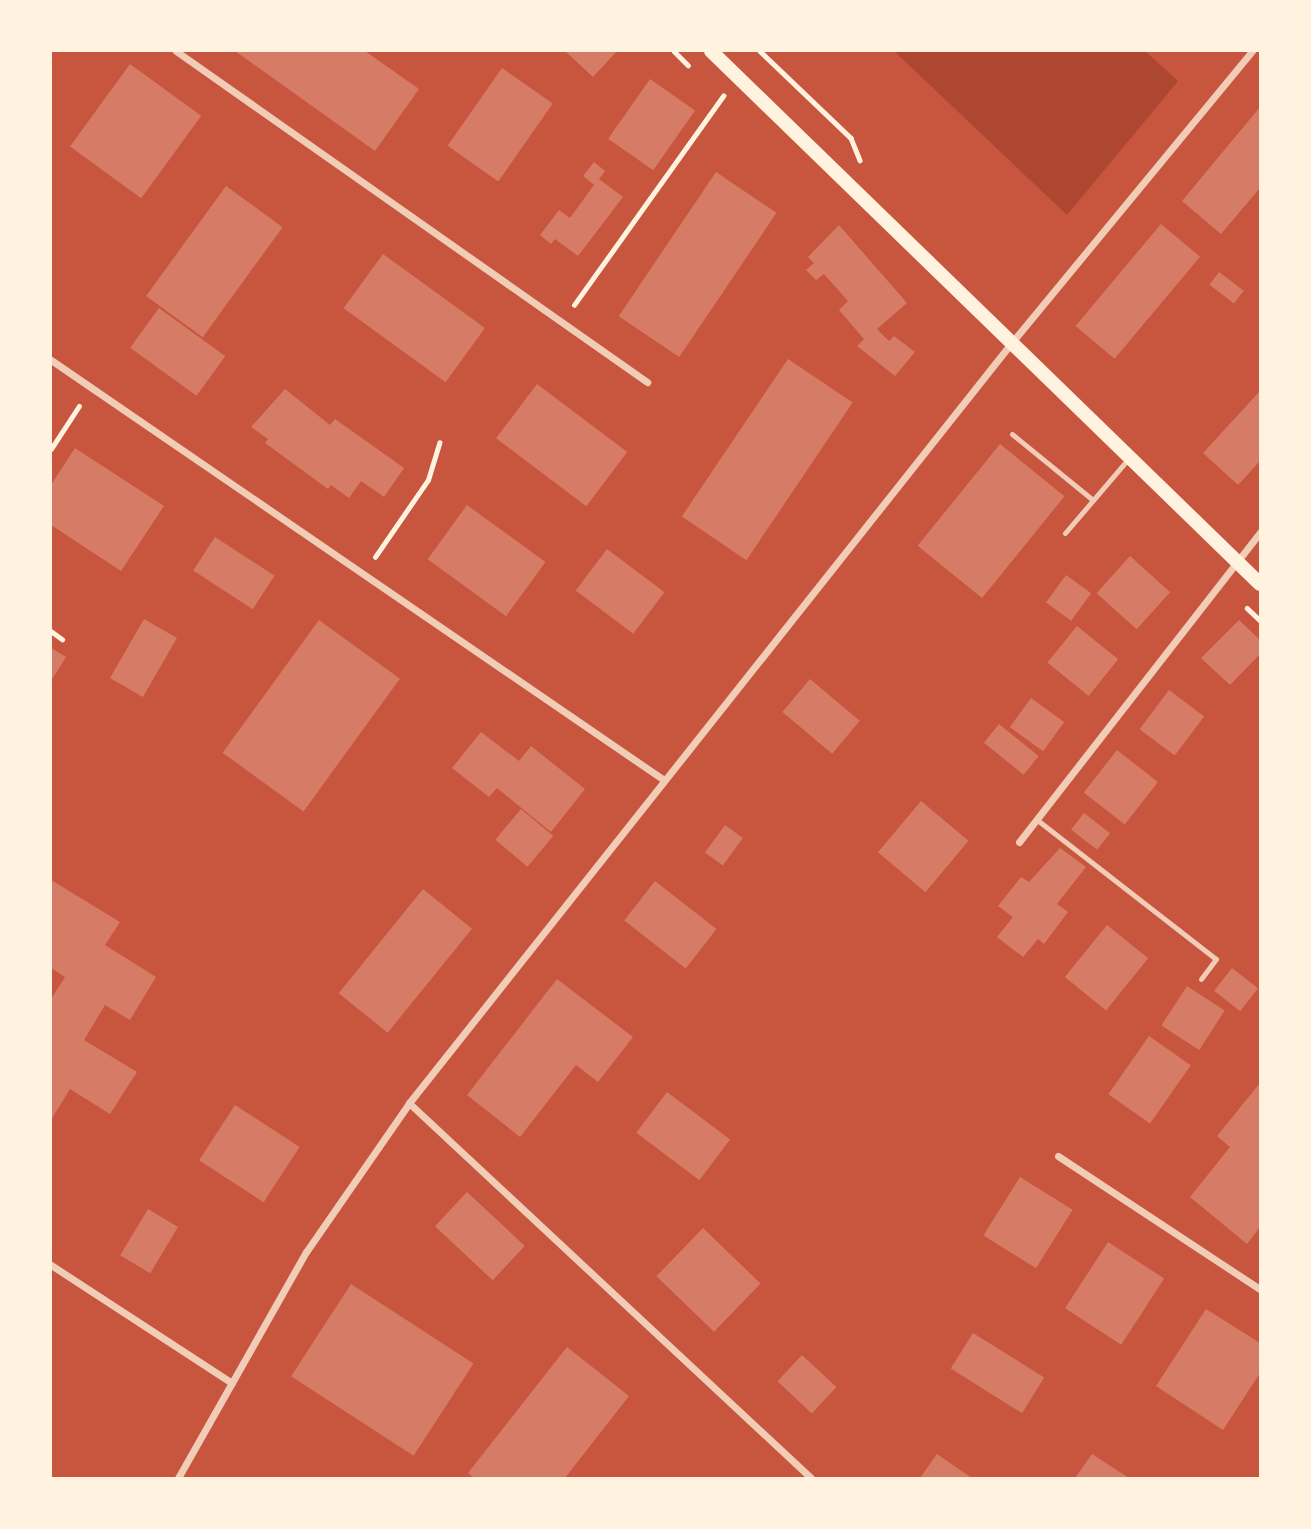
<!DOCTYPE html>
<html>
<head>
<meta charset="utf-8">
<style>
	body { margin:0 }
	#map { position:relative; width:1311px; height:1529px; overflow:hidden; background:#c8553d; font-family:"DejaVu Sans",sans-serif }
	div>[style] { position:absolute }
	.green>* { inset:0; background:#ae4732 }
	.building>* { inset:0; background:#d67c66; transform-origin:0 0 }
	.path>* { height:4.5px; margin:-2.25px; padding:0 2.25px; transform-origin:2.25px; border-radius:2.25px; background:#fff3e0 }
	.service>* { height:5px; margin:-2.5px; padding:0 2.5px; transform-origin:2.5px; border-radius:2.5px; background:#f1ccb7 }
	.minor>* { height:7px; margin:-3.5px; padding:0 3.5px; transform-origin:3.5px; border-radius:3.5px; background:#f1ccb7 }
	.secondary>* { height:14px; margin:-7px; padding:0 7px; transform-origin:7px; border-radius:7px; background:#fff3e0 }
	span { translate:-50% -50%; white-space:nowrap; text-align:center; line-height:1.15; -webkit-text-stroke:6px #fff3e0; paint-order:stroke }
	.frame { position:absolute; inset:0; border:52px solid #fff3e0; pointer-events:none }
</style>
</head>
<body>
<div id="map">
	<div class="green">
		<i style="clip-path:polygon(894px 51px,1145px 51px,1178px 81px,1067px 215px)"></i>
	</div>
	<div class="building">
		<i style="clip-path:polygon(235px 51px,365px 51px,419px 89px,375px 151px)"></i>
		<i style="clip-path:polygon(565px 51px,617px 51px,593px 77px)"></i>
		<i style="left:130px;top:64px;width:88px;height:102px;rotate:36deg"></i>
		<i style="left:502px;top:68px;width:62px;height:95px;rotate:35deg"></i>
		<i style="left:650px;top:79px;width:55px;height:73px;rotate:35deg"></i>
		<i style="clip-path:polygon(1260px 107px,1260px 188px,1221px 234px,1182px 201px)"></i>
		<i style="clip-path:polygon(594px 162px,605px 171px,599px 179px,623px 197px,578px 256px,555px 239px,551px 244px,540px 235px,559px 210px,570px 218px,594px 185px,583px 176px)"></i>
		<i style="left:716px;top:172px;width:73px;height:174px;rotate:34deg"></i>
		<i style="left:226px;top:186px;width:70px;height:136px;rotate:36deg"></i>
		<i style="left:1161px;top:224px;width:51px;height:133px;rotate:40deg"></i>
		<i style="clip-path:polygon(839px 225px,907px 303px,877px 329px,889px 341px,894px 336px,915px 352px,895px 376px,857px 346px,864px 339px,839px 310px,848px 301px,824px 274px,816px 280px,806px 270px,814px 263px,808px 257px)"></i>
		<i style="left:383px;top:254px;width:126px;height:67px;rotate:36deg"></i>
		<i style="left:1219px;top:272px;width:31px;height:16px;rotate:37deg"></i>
		<i style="left:159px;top:308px;width:82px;height:49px;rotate:36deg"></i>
		<i style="left:788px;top:359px;width:78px;height:190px;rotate:34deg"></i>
		<i style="left:537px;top:384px;width:113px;height:68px;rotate:37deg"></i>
		<i style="clip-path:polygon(285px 389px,330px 425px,335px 419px,404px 468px,384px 497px,361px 481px,349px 498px,331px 485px,328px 489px,265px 443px,268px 439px,251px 427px)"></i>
		<i style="clip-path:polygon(1260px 391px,1260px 461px,1238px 485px,1203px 453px)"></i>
		<i style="left:1000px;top:444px;width:83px;height:131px;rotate:39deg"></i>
		<i style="clip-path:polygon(75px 448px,164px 506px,121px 571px,51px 525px,51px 485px)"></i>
		<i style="left:467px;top:505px;width:97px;height:67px;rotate:36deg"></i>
		<i style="left:215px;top:537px;width:71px;height:40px;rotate:33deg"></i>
		<i style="left:607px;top:549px;width:72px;height:52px;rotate:37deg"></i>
		<i style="left:1130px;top:556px;width:54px;height:50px;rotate:42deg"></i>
		<i style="left:1066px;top:575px;width:31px;height:34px;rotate:36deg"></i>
		<i style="left:144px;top:619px;width:38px;height:68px;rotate:30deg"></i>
		<i style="left:319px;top:620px;width:100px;height:164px;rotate:36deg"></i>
		<i style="clip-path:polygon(1239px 620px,1260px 640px,1260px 654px,1230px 685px,1201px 658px)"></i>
		<i style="left:1077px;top:626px;width:53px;height:47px;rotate:39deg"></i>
		<i style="clip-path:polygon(51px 648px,66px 657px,51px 681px)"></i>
		<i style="left:810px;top:679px;width:65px;height:43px;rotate:40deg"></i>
		<i style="left:1169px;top:690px;width:44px;height:49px;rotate:37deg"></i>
		<i style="left:1031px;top:698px;width:41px;height:36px;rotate:36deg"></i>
		<i style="left:999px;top:724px;width:51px;height:24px;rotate:39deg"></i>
		<i style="clip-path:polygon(481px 732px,519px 761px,531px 746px,585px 789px,551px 832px,497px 788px,489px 797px,452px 768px)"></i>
		<i style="left:1117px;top:750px;width:52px;height:54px;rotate:38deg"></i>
		<i style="left:921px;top:801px;width:62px;height:67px;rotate:40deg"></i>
		<i style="left:521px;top:809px;width:42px;height:40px;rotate:40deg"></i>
		<i style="left:1084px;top:813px;width:33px;height:21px;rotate:38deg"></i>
		<i style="left:725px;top:825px;width:22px;height:34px;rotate:36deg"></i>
		<i style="clip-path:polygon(1060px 848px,1086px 867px,1057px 904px,1068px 912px,1044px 944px,1038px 939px,1023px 957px,997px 937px,1013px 917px,998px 906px,1021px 877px,1029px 882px)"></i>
		<i style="clip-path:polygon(51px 880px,120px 922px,105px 945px,156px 977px,130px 1020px,105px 1005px,84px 1040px,137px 1072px,110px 1114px,70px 1089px,51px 1120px,51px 999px,65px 977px,51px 968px)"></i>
		<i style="left:655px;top:881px;width:78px;height:50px;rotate:38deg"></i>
		<i style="left:423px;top:889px;width:63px;height:134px;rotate:39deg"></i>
		<i style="left:1107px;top:925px;width:53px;height:67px;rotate:39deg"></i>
		<i style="left:1232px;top:968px;width:33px;height:29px;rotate:38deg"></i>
		<i style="clip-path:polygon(557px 979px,633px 1037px,598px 1082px,576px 1065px,520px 1137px,467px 1095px)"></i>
		<i style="left:1187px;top:986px;width:45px;height:47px;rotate:33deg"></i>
		<i style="left:1149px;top:1036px;width:51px;height:71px;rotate:35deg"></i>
		<i style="clip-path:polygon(1260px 1083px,1260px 1227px,1247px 1244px,1190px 1197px,1230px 1147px,1217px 1136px)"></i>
		<i style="left:667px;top:1092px;width:79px;height:51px;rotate:37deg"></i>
		<i style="left:235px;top:1105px;width:77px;height:66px;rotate:33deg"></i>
		<i style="left:1020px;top:1177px;width:62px;height:69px;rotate:32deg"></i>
		<i style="left:467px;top:1192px;width:79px;height:47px;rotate:43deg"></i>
		<i style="left:148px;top:1209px;width:35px;height:54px;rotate:31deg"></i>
		<i style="left:703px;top:1228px;width:80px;height:67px;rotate:44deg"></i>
		<i style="left:1108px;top:1242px;width:67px;height:79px;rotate:33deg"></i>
		<i style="left:351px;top:1284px;width:146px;height:110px;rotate:33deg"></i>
		<i style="clip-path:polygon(1206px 1309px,1260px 1343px,1260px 1373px,1223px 1430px,1156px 1386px)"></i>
		<i style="left:973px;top:1333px;width:84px;height:42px;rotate:32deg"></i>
		<i style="clip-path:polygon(567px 1347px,629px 1396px,565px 1478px,474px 1478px,468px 1473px)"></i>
		<i style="left:802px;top:1355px;width:47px;height:36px;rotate:43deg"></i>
		<i style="clip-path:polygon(937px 1454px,972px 1478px,920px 1478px)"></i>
		<i style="clip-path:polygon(1092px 1454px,1129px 1478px,1075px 1478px)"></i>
	</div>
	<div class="path">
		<i style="left:674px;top:51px;width:20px;rotate:45deg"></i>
		<i style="left:760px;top:51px;width:126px;rotate:43.7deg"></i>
		<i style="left:851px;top:138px;width:24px;rotate:68deg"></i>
		<i style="left:574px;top:305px;width:257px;rotate:-54.5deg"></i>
		<i style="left:51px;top:449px;width:51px;rotate:-56.9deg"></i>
		<i style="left:375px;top:557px;width:93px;rotate:-55.5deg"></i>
		<i style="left:428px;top:480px;width:39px;rotate:-73deg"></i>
		<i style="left:1247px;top:608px;width:18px;rotate:43deg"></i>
		<i style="left:51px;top:631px;width:14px;rotate:36deg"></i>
	</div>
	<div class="service">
		<i style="left:1012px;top:434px;width:104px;rotate:39.2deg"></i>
		<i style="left:1065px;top:533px;width:99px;rotate:-49.5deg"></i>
		<i style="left:1036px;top:819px;width:228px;rotate:37.9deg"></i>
		<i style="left:1216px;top:959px;width:25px;rotate:127deg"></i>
	</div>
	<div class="minor">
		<i style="left:176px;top:51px;width:576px;rotate:35.1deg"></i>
		<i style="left:51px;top:360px;width:743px;rotate:34.42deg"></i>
		<i style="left:1019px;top:842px;width:393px;rotate:-52.1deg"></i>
		<i style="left:409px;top:1103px;width:550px;rotate:43.01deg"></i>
		<i style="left:1058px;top:1156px;width:242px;rotate:33.4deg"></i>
		<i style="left:51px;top:1265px;width:216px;rotate:33.1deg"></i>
		<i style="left:178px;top:1478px;width:260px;rotate:-60.5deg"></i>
		<i style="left:306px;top:1252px;width:181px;rotate:-55.3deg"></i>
		<i style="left:409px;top:1103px;width:972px;rotate:-51.6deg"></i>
		<i style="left:1013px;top:341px;width:376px;rotate:-50.5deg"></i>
	</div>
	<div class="secondary">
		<i style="left:711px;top:51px;width:765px;rotate:44.15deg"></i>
	</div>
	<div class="frame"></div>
</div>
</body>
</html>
